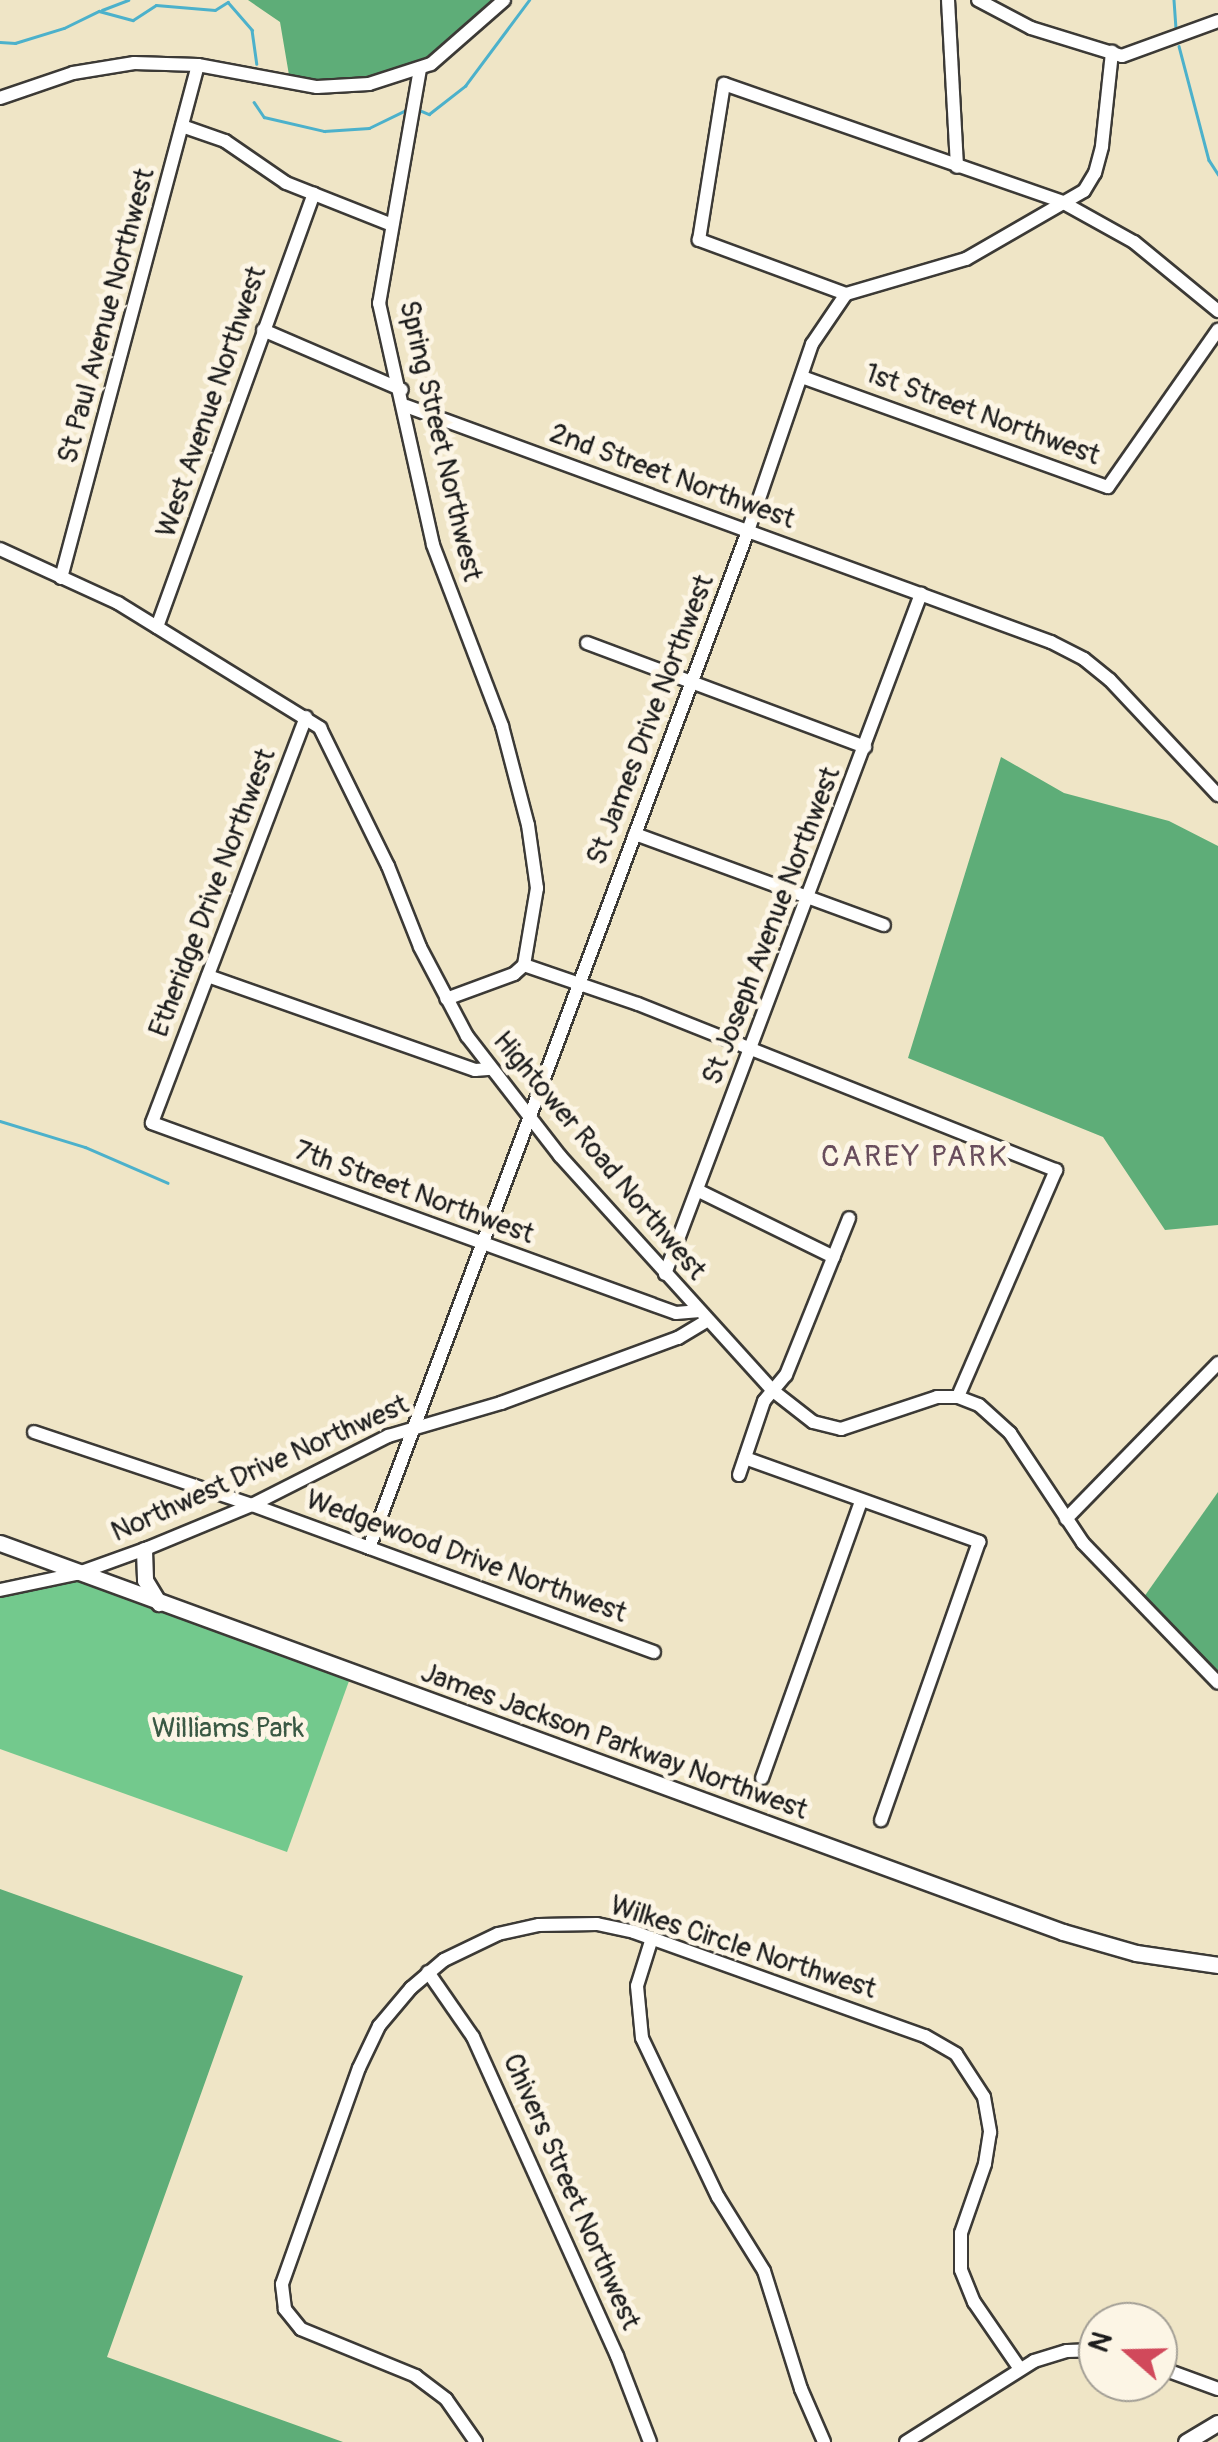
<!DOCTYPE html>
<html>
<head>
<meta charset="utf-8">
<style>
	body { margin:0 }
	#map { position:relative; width:1218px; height:2442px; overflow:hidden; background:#efe5c6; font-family:Pangolin,sans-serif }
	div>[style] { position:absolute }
	.green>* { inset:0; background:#73c98d }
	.forest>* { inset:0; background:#5ead78 }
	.stream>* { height:2.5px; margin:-1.25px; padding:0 1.25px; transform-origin:1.25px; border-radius:1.25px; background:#4cb1cb }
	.roads { filter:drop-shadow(2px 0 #3c3a36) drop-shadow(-2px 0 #3c3a36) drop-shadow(0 2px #3c3a36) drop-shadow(0 -2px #3c3a36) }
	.minor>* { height:12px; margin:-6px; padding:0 6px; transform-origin:6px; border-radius:6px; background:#fff }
	.major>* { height:15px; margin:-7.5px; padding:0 7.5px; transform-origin:7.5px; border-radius:7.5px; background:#fff }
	span { translate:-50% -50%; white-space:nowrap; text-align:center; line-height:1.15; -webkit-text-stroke:10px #fcf5e5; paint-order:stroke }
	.street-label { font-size:28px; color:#1c1c1c }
	.park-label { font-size:28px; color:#3a5944 }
	.neighbourhood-label { font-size:30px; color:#684d5c; letter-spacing:2.5px }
	.north { position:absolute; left:1078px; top:2302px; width:100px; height:100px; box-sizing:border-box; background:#fcf5e5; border:2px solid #a29e95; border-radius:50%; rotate:290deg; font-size:28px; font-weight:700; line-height:40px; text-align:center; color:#1c1c1c }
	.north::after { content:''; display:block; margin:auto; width:35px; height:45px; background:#d1495b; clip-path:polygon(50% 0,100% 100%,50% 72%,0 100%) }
</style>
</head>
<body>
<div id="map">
	<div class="green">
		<i style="clip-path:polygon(74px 1575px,353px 1670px,287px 1852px,0 1749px,0 1590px)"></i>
	</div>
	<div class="forest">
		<i style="clip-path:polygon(248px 0,504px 0,427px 70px,362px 83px,290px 81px,280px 22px)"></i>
		<i style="clip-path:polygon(1001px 757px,1064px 793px,1169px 821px,1218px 846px,1218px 1225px,1165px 1230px,1103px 1137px,908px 1058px)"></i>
		<i style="clip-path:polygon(1218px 1492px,1218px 1677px,1139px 1604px)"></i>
		<i style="clip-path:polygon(0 1889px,243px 1976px,107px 2357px,343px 2442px,0 2442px)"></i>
	</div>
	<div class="stream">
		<i style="left:1174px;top:0;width:28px;rotate:86deg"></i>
		<i style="left:102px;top:10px;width:28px;rotate:-21deg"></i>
		<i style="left:0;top:42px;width:15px;rotate:4deg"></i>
		<i style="left:15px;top:43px;width:51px;rotate:-17deg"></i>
		<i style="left:64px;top:28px;width:39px;rotate:-26deg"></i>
		<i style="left:99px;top:11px;width:35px;rotate:15deg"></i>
		<i style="left:133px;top:20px;width:27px;rotate:-33deg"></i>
		<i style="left:156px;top:5px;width:59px;rotate:4.8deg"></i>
		<i style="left:215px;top:10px;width:15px;rotate:-32deg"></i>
		<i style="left:228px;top:2px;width:37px;rotate:49deg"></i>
		<i style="left:252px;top:30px;width:34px;rotate:82deg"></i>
		<i style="left:1179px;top:46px;width:118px;rotate:75.3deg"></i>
		<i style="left:1209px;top:160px;width:17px;rotate:57deg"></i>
		<i style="left:254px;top:102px;width:18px;rotate:56deg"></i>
		<i style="left:264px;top:117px;width:62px;rotate:13.1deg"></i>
		<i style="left:324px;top:131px;width:45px;rotate:-3.8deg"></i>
		<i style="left:369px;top:128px;width:41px;rotate:-25.9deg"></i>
		<i style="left:419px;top:110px;width:11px;rotate:22deg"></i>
		<i style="left:429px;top:114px;width:46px;rotate:-37.9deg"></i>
		<i style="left:465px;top:86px;width:107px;rotate:-53.3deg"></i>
		<i style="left:0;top:1121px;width:89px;rotate:17deg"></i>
		<i style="left:85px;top:1147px;width:90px;rotate:23.4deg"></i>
	</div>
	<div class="roads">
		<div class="minor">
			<i style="left:948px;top:0;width:167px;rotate:86.9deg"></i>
			<i style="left:978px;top:0;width:60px;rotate:27.8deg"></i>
			<i style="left:1031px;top:28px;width:95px;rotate:17.1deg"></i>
			<i style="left:1122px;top:56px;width:102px;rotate:-20deg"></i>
			<i style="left:420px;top:69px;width:238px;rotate:99.9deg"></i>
			<i style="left:379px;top:303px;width:248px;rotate:77.4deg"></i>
			<i style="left:433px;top:545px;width:194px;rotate:69.1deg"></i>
			<i style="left:502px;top:726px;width:102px;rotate:75.3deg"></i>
			<i style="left:528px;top:825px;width:64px;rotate:81.9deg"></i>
			<i style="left:537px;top:888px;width:78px;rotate:99.6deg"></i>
			<i style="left:524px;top:965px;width:13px;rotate:138deg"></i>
			<i style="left:514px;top:974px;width:72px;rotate:159.8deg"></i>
			<i style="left:0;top:98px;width:77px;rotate:-18.9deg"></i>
			<i style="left:73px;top:73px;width:62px;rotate:-9.3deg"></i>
			<i style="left:134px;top:63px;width:64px;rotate:1.8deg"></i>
			<i style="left:198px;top:65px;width:121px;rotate:10.5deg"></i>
			<i style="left:317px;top:87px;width:52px;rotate:-3.3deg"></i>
			<i style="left:369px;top:84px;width:65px;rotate:-17.9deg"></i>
			<i style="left:431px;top:64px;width:97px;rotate:-41.2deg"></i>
			<i style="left:182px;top:126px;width:46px;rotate:19.2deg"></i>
			<i style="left:225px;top:141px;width:74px;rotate:34.5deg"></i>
			<i style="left:286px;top:183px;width:114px;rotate:21.6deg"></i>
			<i style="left:846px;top:294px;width:157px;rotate:-159.8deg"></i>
			<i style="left:699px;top:240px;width:158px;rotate:-80.9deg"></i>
			<i style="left:724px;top:84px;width:358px;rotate:19.2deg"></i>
			<i style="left:1062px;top:202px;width:82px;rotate:29.1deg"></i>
			<i style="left:1134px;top:242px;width:109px;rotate:39.4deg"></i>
			<i style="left:263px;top:330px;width:151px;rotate:23.3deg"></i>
			<i style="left:802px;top:377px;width:325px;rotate:19.8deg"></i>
			<i style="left:1108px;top:487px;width:192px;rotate:-55deg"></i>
			<i style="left:406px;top:406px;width:687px;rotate:20.1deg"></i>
			<i style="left:1051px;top:642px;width:37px;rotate:27deg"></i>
			<i style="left:1084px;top:659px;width:33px;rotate:39deg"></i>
			<i style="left:1110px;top:680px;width:158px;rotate:46.8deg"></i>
			<i style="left:0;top:549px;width:130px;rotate:24.6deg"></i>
			<i style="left:118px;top:603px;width:238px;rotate:31.7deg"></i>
			<i style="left:320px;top:728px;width:154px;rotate:63.8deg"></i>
			<i style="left:388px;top:866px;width:87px;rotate:68.4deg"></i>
			<i style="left:420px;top:947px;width:101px;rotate:62.2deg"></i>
			<i style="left:467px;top:1036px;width:152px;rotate:52.2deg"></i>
			<i style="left:560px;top:1156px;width:316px;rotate:47.8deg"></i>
			<i style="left:772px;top:1390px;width:52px;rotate:38deg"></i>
			<i style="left:813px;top:1422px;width:29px;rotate:14deg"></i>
			<i style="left:841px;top:1429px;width:101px;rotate:-18.4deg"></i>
			<i style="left:937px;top:1397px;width:21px"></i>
			<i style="left:958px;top:1397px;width:22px;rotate:21deg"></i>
			<i style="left:979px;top:1405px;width:42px;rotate:42.1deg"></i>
			<i style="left:1010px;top:1433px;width:132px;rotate:56.4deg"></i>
			<i style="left:1083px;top:1543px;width:194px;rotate:46deg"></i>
			<i style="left:61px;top:578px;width:531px;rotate:-75.05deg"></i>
			<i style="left:157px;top:627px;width:461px;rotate:-70.1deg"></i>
			<i style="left:587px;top:643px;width:297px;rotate:20.5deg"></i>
			<i style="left:306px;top:717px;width:434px;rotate:110.8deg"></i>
			<i style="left:152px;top:1123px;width:557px;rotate:19.93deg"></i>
			<i style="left:676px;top:1313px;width:21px;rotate:-5deg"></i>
			<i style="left:635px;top:834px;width:265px;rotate:20.1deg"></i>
			<i style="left:524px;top:965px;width:120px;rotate:18.9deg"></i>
			<i style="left:638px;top:1004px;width:450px;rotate:21.7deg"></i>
			<i style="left:1056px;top:1170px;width:247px;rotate:113.4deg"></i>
			<i style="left:208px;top:976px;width:283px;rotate:19.4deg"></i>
			<i style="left:475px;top:1070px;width:16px;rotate:-4deg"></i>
			<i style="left:699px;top:1191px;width:150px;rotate:26.1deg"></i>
			<i style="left:665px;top:1274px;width:727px;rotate:-69.37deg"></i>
			<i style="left:34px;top:1432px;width:230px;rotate:18.5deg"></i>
			<i style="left:252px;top:1505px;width:428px;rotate:20.1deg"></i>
			<i style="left:745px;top:1458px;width:249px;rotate:19.7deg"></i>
			<i style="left:979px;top:1542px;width:295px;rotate:109.4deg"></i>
			<i style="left:739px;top:1475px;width:78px;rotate:-71.3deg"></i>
			<i style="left:764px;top:1401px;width:34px;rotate:-50deg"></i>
			<i style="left:786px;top:1375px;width:169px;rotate:-68.1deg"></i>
			<i style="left:1066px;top:1519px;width:218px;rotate:-45.7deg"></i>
			<i style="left:369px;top:1548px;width:1085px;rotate:-69.56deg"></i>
			<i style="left:748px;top:531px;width:198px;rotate:-71.1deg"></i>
			<i style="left:812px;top:344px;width:60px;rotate:-55.8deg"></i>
			<i style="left:846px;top:294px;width:125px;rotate:-16.3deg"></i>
			<i style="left:966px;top:259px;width:136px;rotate:-30deg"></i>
			<i style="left:1084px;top:191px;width:21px;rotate:-59deg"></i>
			<i style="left:1095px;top:173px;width:28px;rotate:-75deg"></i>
			<i style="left:1102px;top:146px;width:95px;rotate:-83.9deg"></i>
			<i style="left:0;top:1590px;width:78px;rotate:-11.9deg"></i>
			<i style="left:76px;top:1574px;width:77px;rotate:-19.9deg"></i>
			<i style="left:148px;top:1548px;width:113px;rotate:-22.5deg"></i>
			<i style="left:252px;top:1505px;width:153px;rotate:-26.9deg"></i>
			<i style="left:388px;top:1436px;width:118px;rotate:-16.3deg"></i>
			<i style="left:501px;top:1403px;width:189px;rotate:-20.2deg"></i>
			<i style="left:678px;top:1338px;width:33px;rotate:-31deg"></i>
			<i style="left:762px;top:1778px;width:294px;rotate:-70.3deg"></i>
			<i style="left:652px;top:1938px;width:50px;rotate:107.4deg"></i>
			<i style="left:637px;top:1986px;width:52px;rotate:84.5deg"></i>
			<i style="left:642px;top:2038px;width:176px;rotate:64.5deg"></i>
			<i style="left:718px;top:2197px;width:87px;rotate:58.1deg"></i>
			<i style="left:764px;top:2271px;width:124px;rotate:72.6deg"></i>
			<i style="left:801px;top:2389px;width:58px;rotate:66.5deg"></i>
			<i style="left:428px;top:1972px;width:79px;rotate:55.3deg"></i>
			<i style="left:473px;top:2037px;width:350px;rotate:65.7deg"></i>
			<i style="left:617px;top:2356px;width:92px;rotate:69deg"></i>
			<i style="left:1158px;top:2367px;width:64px;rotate:20.1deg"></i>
			<i style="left:476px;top:2442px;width:52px;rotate:-124.9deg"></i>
			<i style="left:446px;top:2399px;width:38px;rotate:-143deg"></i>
			<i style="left:416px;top:2376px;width:124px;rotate:-157.8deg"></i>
			<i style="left:301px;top:2329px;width:26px;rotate:-129deg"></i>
			<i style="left:285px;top:2309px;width:25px;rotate:-97deg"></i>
			<i style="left:282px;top:2284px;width:229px;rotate:-70.4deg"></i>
			<i style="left:359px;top:2068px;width:47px;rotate:-64.5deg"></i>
			<i style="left:379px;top:2026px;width:50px;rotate:-49.9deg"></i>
			<i style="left:411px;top:1988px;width:43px;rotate:-40.3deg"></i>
			<i style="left:444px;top:1960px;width:60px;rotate:-25.7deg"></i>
			<i style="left:498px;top:1934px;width:42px;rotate:-12.4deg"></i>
			<i style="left:539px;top:1925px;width:58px;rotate:-1deg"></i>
			<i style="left:597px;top:1924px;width:38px;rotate:12deg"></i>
			<i style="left:634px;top:1932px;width:309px;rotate:19.7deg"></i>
			<i style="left:925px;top:2036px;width:36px;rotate:30deg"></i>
			<i style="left:956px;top:2054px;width:51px;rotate:56.9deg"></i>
			<i style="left:984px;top:2097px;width:36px;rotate:80deg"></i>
			<i style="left:990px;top:2132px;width:32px;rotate:99deg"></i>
			<i style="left:985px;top:2164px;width:73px;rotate:109.2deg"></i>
			<i style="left:961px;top:2233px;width:37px;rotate:90deg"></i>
			<i style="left:961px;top:2270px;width:35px;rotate:68deg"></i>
			<i style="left:974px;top:2302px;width:81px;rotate:55.5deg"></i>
			<i style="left:906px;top:2442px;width:151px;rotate:-32.3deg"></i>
			<i style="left:1034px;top:2361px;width:34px;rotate:-17deg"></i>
			<i style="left:1067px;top:2351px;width:31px;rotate:-2deg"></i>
		</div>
		<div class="major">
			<i style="left:0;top:1543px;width:1132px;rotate:20.1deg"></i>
			<i style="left:1063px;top:1932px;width:76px;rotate:16deg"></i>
			<i style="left:1136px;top:1953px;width:83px;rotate:8.3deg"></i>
			<i style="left:144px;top:1550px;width:30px;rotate:88deg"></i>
			<i style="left:145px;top:1580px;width:27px;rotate:59deg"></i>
			<i style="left:1186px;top:2442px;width:37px;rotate:-31deg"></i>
		</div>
	</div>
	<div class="street-label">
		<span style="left:107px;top:316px;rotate:-75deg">St Paul Avenue Northwest</span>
		<span style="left:212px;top:402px;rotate:-71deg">West Avenue Northwest</span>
		<span style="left:982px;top:415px;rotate:20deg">1st Street Northwest</span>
		<span style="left:440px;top:441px;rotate:77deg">Spring Street Northwest</span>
		<span style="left:672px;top:477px;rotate:20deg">2nd Street Northwest</span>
		<span style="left:651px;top:720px;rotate:-69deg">St James Drive Northwest</span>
		<span style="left:213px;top:893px;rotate:-69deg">Etheridge Drive Northwest</span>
		<span style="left:772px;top:926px;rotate:-69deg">St Joseph Avenue Northwest</span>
		<span style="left:599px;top:1156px;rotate:50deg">Hightower Road Northwest</span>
		<span style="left:414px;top:1193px;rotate:20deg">7th Street Northwest</span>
		<span style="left:260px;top:1469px;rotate:-24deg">Northwest Drive Northwest</span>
		<span style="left:466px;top:1557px;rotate:20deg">Wedgewood Drive Northwest</span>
		<span style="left:614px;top:1742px;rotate:20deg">James Jackson Parkway Northwest</span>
		<span style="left:743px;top:1948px;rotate:18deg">Wilkes Circle Northwest</span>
		<span style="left:571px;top:2192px;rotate:66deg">Chivers Street Northwest</span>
	</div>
	<div class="park-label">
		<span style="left:228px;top:1729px">Williams Park</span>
	</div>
	<div class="neighbourhood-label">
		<span style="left:915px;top:1157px">CAREY PARK</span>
	</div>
	<div class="north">N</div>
</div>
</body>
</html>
